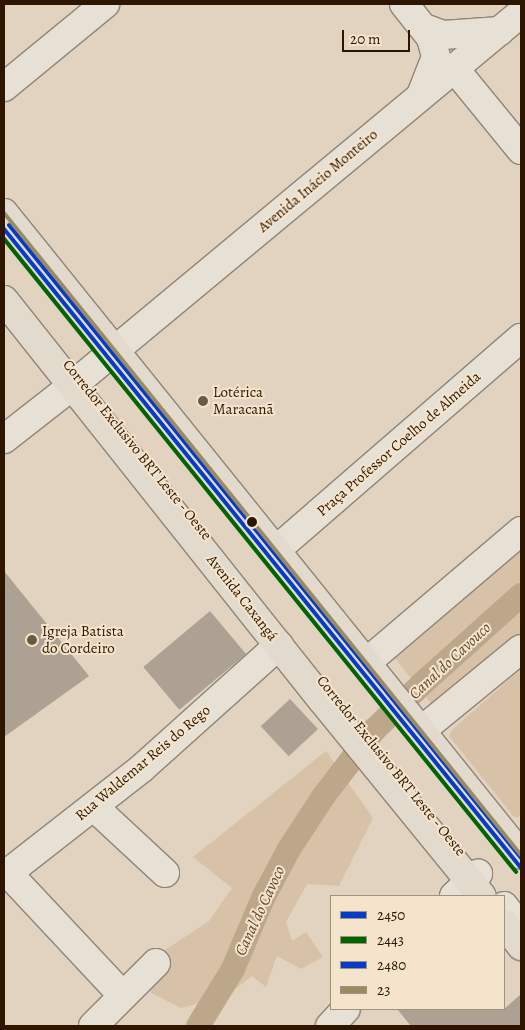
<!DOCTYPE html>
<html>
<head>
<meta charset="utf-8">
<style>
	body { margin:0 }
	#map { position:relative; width:525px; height:1030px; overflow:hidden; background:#e1d3bf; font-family:Alegreya,serif }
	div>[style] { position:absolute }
	.green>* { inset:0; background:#d7c2a7 }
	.canal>* { height:24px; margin:-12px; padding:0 12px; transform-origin:12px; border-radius:12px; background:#bda78b }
	.building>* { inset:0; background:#aca192; transform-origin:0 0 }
	.roads { filter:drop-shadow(1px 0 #908577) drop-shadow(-1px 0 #908577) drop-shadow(0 1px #908577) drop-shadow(0 -1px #908577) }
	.minor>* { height:28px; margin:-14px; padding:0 14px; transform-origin:14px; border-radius:14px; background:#e7e0d5 }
	.major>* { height:28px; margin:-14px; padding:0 14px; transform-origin:14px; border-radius:14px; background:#e3dace }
	.bus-1>* { height:4px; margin:-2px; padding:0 2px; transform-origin:2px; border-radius:2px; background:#043bc9 }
	.bus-2>* { height:4px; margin:-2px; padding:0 2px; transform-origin:2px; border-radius:2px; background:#006400 }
	.bus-3>* { height:4px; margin:-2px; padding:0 2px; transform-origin:2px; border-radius:2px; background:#043bc9 }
	.bus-4>* { height:4px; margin:-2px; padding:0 2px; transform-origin:2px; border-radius:2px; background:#9c8b62 }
	.dots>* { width:14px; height:14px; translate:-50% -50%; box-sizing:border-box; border:2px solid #f5e4cc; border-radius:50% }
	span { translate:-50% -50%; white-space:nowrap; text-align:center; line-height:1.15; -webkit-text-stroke:4px #f5e4cc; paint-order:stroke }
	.street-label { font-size:15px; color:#2d1500 }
	.poi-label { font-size:15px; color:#2d1500 }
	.left { translate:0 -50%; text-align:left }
	.water-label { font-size:16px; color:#60482f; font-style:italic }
	.frame { position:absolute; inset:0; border:5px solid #2d1500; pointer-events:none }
	.legend { position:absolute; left:330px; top:895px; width:175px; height:115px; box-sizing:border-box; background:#f5e4cc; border:1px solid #a5917a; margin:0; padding:6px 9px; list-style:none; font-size:15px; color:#2d1500 }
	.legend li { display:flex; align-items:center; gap:10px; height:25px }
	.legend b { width:25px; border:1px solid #a5917a }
	.scale { position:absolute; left:342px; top:30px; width:68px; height:22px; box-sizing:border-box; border:2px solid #2d1500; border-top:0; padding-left:6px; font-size:15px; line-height:18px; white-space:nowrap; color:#2d1500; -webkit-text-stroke:4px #f5e4cc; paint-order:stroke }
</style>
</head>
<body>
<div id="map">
	<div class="green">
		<i style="clip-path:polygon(521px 537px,521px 642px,438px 712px,390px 652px)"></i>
		<i style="clip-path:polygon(521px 669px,521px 816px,518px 817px,514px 817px,449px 736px,453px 729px)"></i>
		<i style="clip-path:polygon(326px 751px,373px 818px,339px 886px,307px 884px,286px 922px,292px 941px,306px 932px,323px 957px,301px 969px,277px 956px,266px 987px,252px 976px,225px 997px,181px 1008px,151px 993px,148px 968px,159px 954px,209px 921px,232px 888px,193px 857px)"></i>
	</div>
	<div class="canal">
		<i style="left:198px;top:1026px;width:67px;rotate:-58.4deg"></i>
		<i style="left:233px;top:969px;width:77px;rotate:-67.1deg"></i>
		<i style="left:263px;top:898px;width:55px;rotate:-62deg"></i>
		<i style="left:289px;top:849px;width:62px;rotate:-56.8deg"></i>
		<i style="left:323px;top:797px;width:84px;rotate:-52.7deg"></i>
		<i style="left:374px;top:730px;width:68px;rotate:-43.8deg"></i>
		<i style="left:423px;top:683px;width:132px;rotate:-41.9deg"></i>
	</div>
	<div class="building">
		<i style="clip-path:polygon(4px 571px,89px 676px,4px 737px)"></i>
		<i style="left:210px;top:611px;width:56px;height:87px;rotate:50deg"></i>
		<i style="left:290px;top:699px;width:41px;height:40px;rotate:47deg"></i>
		<i style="clip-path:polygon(521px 994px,521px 1026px,411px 1026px,397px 1009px,504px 1009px)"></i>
	</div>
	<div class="roads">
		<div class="minor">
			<i style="left:404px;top:4px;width:43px;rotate:51.5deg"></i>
			<i style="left:431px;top:38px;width:20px;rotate:75deg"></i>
			<i style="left:436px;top:57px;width:41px;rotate:111.5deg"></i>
			<i style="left:424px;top:28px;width:20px;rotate:20deg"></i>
			<i style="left:443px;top:35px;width:57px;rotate:-4deg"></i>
			<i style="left:454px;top:68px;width:106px;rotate:50.7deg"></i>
			<i style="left:4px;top:87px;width:131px;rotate:-39.4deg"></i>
			<i style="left:4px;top:439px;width:88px;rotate:-38deg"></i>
			<i style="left:73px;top:385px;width:582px;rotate:-39.7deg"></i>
			<i style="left:276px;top:550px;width:324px;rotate:-40.9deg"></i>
			<i style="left:367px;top:662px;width:202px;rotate:-40.4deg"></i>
			<i style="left:422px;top:730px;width:128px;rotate:-39.3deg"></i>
			<i style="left:94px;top:807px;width:97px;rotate:42.9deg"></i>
			<i style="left:8px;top:873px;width:168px;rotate:46.9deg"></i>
			<i style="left:4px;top:876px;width:175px;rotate:-38deg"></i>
			<i style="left:142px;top:768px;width:184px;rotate:-41.9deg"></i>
			<i style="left:454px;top:896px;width:33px;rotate:-43deg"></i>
			<i style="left:504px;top:906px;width:28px;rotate:52deg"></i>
			<i style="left:93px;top:1026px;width:89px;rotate:-45deg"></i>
			<i style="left:330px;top:1026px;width:23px;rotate:-47deg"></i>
		</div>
		<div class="major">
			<i style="left:4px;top:213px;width:824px;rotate:51.16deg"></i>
			<i style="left:4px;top:300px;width:511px;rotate:51.52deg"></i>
			<i style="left:322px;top:700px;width:253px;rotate:50.8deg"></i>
			<i style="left:504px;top:924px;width:28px;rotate:52deg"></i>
		</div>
	</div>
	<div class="bus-1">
		<i style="left:4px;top:229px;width:822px;rotate:51.02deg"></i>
	</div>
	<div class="bus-2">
		<i style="left:4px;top:239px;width:814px;rotate:51.03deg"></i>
	</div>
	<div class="bus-3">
		<i style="left:9px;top:225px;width:814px;rotate:51.03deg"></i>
	</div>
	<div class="bus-4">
		<i style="left:4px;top:213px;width:824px;rotate:51.16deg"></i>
	</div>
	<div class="dots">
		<i style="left:203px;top:401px;background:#6c5843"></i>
		<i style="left:252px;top:522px;background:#2d1500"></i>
		<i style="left:32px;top:640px;background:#6c5843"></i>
	</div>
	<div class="street-label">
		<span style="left:318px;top:181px;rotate:-40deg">Avenida Inácio Monteiro</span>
		<span style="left:399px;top:444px;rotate:-41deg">Praça Professor Coelho de Almeida</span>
		<span style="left:137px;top:450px;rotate:51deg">Corredor Exclusivo BRT Leste - Oeste</span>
		<span style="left:242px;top:598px;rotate:52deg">Avenida Caxangá</span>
		<span style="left:143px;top:763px;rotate:-40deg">Rua Waldemar Reis do Rego</span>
		<span style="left:391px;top:766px;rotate:51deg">Corredor Exclusivo BRT Leste - Oeste</span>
	</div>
	<div class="poi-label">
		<span class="left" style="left:213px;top:401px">Lotérica<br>Maracanã</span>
		<span class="left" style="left:42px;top:640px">Igreja Batista<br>do Cordeiro</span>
	</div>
	<div class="water-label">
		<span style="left:450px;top:661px;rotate:-43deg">Canal do Cavouco</span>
		<span style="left:260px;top:911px;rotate:-65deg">Canal do Cavoco</span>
	</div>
	<div class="frame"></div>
	<ul class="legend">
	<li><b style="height:6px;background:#043bc9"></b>2450</li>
	<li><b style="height:6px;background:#006400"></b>2443</li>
	<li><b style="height:6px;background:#043bc9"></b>2480</li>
	<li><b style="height:6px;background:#9c8b62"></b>23</li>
	</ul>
	<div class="scale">20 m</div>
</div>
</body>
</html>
